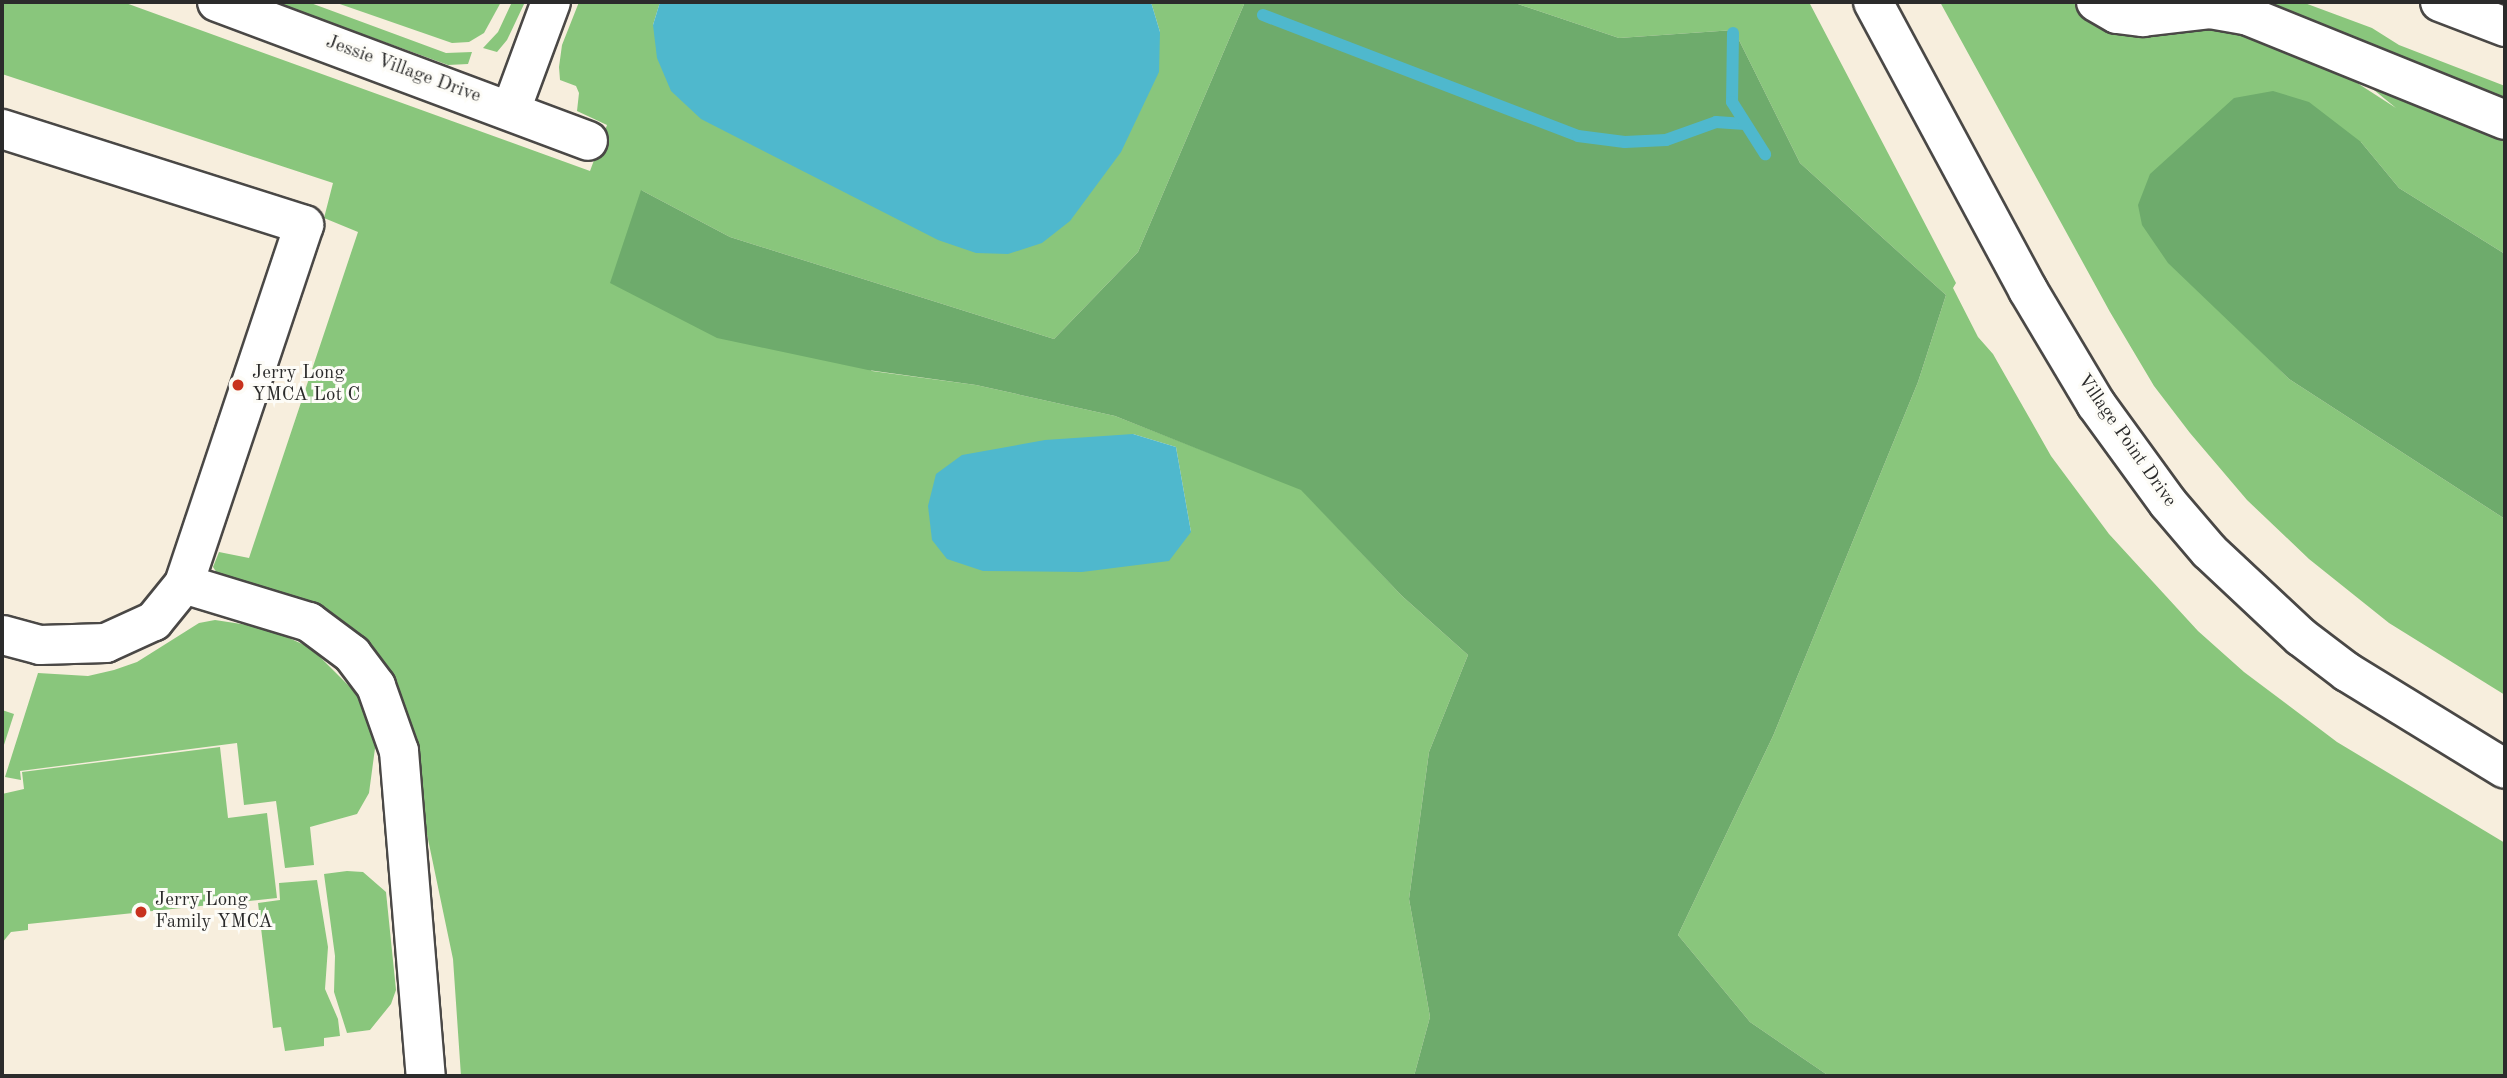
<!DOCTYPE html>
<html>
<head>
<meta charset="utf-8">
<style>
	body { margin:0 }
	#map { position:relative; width:2507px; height:1078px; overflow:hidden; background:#f7eedd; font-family:"Old Standard TT",serif }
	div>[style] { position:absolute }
	.green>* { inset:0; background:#89c67c }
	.forest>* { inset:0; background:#6eab6c }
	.water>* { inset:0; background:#4fb8cd }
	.stream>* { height:12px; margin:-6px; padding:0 6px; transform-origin:6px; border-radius:6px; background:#4fb8cd }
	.roads { filter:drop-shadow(2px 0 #4a4846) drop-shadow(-2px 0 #4a4846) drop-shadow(0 2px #4a4846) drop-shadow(0 -2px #4a4846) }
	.minor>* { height:38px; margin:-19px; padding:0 19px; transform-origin:19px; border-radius:19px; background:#fff }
	.dots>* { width:19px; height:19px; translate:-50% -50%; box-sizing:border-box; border:4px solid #fdfcf7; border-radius:50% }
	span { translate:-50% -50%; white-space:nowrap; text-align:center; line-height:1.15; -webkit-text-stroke:6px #fdfcf7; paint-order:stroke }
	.street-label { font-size:19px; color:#2b2b2b }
	.poi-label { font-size:19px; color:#2b2b2b }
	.left { translate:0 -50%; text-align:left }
	.frame { position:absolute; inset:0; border:4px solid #2b2b2b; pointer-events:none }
</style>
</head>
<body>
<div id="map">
	<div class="green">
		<i style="clip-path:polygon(evenodd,2px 2px,123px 2px,590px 171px,607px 125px,577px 111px,579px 93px,576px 86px,560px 80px,559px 67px,562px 45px,579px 2px,660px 2px,653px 25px,1160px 32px,1151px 2px,1245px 2px,1138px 252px,1054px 339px,730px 237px,641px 190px,872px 371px,976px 385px,1115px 416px,1301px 489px,1402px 596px,1468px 655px,1429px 752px,1409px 899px,1430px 1017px,1414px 1076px,461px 1076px,453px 959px,395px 681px,376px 656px,312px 604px,217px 573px,213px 567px,219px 552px,249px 558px,358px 232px,324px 218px,333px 183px,2px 74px,2px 2px,1133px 434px,1176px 447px,1191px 532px,1133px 434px)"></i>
		<i style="clip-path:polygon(274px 2px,308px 2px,446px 53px,472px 52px,468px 64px,448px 65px)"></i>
		<i style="clip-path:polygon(334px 2px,501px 2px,484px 33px,469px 42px,452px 43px)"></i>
		<i style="clip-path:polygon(512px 2px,525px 2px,507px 40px,497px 52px,483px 48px,498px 32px)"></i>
		<i style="clip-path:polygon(1512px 2px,1809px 2px,1956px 283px,1953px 288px,1978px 337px,1993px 354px,2051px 456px,2109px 534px,2198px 631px,2244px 672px,2337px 742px,2505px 843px,2505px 1076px,1829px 1076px,1750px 1022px,1678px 935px,1773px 736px,1918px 382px,1946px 295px,1800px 163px,1734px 30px,1619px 38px)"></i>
		<i style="clip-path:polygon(evenodd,1940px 2px,2077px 2px,2220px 23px,2505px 131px,2505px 254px,2399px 188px,2361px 142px,2239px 330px,2289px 379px,2505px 519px,2505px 695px,2389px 623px,2309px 559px,2247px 500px,2190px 433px,2154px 386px,2110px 312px,1940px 2px,2343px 70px,2363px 81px,2396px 108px,2351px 79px,2343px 70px)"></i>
		<i style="clip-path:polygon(2254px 2px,2302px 2px,2372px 28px,2399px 45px,2505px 86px,2505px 105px)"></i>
		<i style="clip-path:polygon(215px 620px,267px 628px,311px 648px,358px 695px,368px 719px,376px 741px,369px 793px,357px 814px,310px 827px,314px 865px,285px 868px,276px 801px,244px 805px,237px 743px,20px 771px,21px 780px,5px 777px,38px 673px,88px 676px,114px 670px,137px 662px,199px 623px)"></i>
		<i style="clip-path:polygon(2px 710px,14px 714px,2px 751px)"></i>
		<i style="clip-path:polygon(220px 747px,228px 818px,267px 813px,277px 898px,28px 924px,28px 930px,11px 932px,2px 943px,2px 794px,24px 789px,22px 772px)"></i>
		<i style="clip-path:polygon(347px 871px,363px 872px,386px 892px,396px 990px,391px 1004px,370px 1030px,347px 1033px,334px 992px,335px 956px,324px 874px)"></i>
		<i style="clip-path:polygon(317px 880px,328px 947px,325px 989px,338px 1019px,340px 1036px,324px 1038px,324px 1046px,285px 1051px,281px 1027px,273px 1028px,258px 903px,280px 900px,279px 883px)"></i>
	</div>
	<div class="forest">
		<i style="clip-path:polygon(1245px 2px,1512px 2px,1619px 38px,1734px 30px,1800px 163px,1946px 295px,1918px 382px,1773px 736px,1678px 935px,1750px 1022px,1829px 1076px,1414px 1076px,1430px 1017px,1409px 899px,1429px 752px,1468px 655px,1402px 596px,1301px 490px,1115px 416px,976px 385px,868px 370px,717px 338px,610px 283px,641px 190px,730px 237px,1054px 339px,1138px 252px)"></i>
		<i style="clip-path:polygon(2273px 91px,2309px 102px,2361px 142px,2399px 188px,2505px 254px,2505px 519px,2289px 379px,2168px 263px,2142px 225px,2138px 205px,2150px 174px,2234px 98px)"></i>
	</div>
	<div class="water">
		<i style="clip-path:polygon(660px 2px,1151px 2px,1160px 32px,1159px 72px,1121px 152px,1070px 221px,1042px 243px,1008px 254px,976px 253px,938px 240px,701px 119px,671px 91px,657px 58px,653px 25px)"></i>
		<i style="clip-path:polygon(1133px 434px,1176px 447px,1191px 532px,1169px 561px,1082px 572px,983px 571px,947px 559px,932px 540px,928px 506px,936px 474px,962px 455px,1045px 440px)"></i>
	</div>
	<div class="stream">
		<i style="left:1263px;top:15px;width:337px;rotate:21deg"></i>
		<i style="left:1578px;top:136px;width:47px;rotate:7.3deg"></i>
		<i style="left:1625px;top:142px;width:41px;rotate:-2.8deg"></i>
		<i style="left:1666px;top:140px;width:53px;rotate:-19.8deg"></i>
		<i style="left:1716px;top:122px;width:29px;rotate:4deg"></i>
		<i style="left:1733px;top:33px;width:69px;rotate:90.8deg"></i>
		<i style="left:1732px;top:102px;width:62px;rotate:57.6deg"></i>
	</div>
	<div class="roads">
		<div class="minor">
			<i style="left:217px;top:2px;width:396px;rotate:20.5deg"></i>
			<i style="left:1873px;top:2px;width:327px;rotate:61.7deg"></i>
			<i style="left:2028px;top:290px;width:133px;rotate:59.2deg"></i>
			<i style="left:2096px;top:404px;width:122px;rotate:54deg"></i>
			<i style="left:2168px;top:503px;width:63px;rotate:49.5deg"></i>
			<i style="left:2209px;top:551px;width:126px;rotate:43.1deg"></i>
			<i style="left:2301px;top:637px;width:58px;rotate:37.3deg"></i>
			<i style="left:2347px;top:672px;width:185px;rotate:31.5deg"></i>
			<i style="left:2096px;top:2px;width:24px;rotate:30deg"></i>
			<i style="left:2117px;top:14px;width:26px;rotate:7deg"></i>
			<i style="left:2143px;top:17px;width:67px;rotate:-6.8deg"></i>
			<i style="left:2210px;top:9px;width:39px;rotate:10deg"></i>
			<i style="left:2248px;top:16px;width:277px;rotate:22deg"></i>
			<i style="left:2440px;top:2px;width:70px;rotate:21deg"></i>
			<i style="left:511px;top:110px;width:115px;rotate:-69.7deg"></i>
			<i style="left:2px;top:129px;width:317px;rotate:17.6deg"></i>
			<i style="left:304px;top:225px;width:379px;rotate:108.5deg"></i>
			<i style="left:184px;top:584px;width:48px;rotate:129deg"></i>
			<i style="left:154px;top:621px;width:53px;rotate:155.4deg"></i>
			<i style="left:106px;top:643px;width:66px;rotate:178.3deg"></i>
			<i style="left:40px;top:645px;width:39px;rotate:-165deg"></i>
			<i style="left:184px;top:584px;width:131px;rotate:16.9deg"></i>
			<i style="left:309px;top:622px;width:54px;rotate:36.7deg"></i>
			<i style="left:352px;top:654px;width:40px;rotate:53deg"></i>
			<i style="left:376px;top:686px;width:69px;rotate:70.5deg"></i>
			<i style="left:399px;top:751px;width:326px;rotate:85.3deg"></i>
		</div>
	</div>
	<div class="dots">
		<i style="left:238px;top:385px;background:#c8321e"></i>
		<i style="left:141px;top:912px;background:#c8321e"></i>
	</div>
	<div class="street-label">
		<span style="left:403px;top:70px;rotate:20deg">Jessie Village Drive</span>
		<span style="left:2126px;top:441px;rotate:55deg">Village Point Drive</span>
	</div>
	<div class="poi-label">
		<span class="left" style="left:252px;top:385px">Jerry Long<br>YMCA Lot C</span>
		<span class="left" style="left:155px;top:912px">Jerry Long<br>Family YMCA</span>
	</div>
	<div class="frame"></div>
</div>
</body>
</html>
